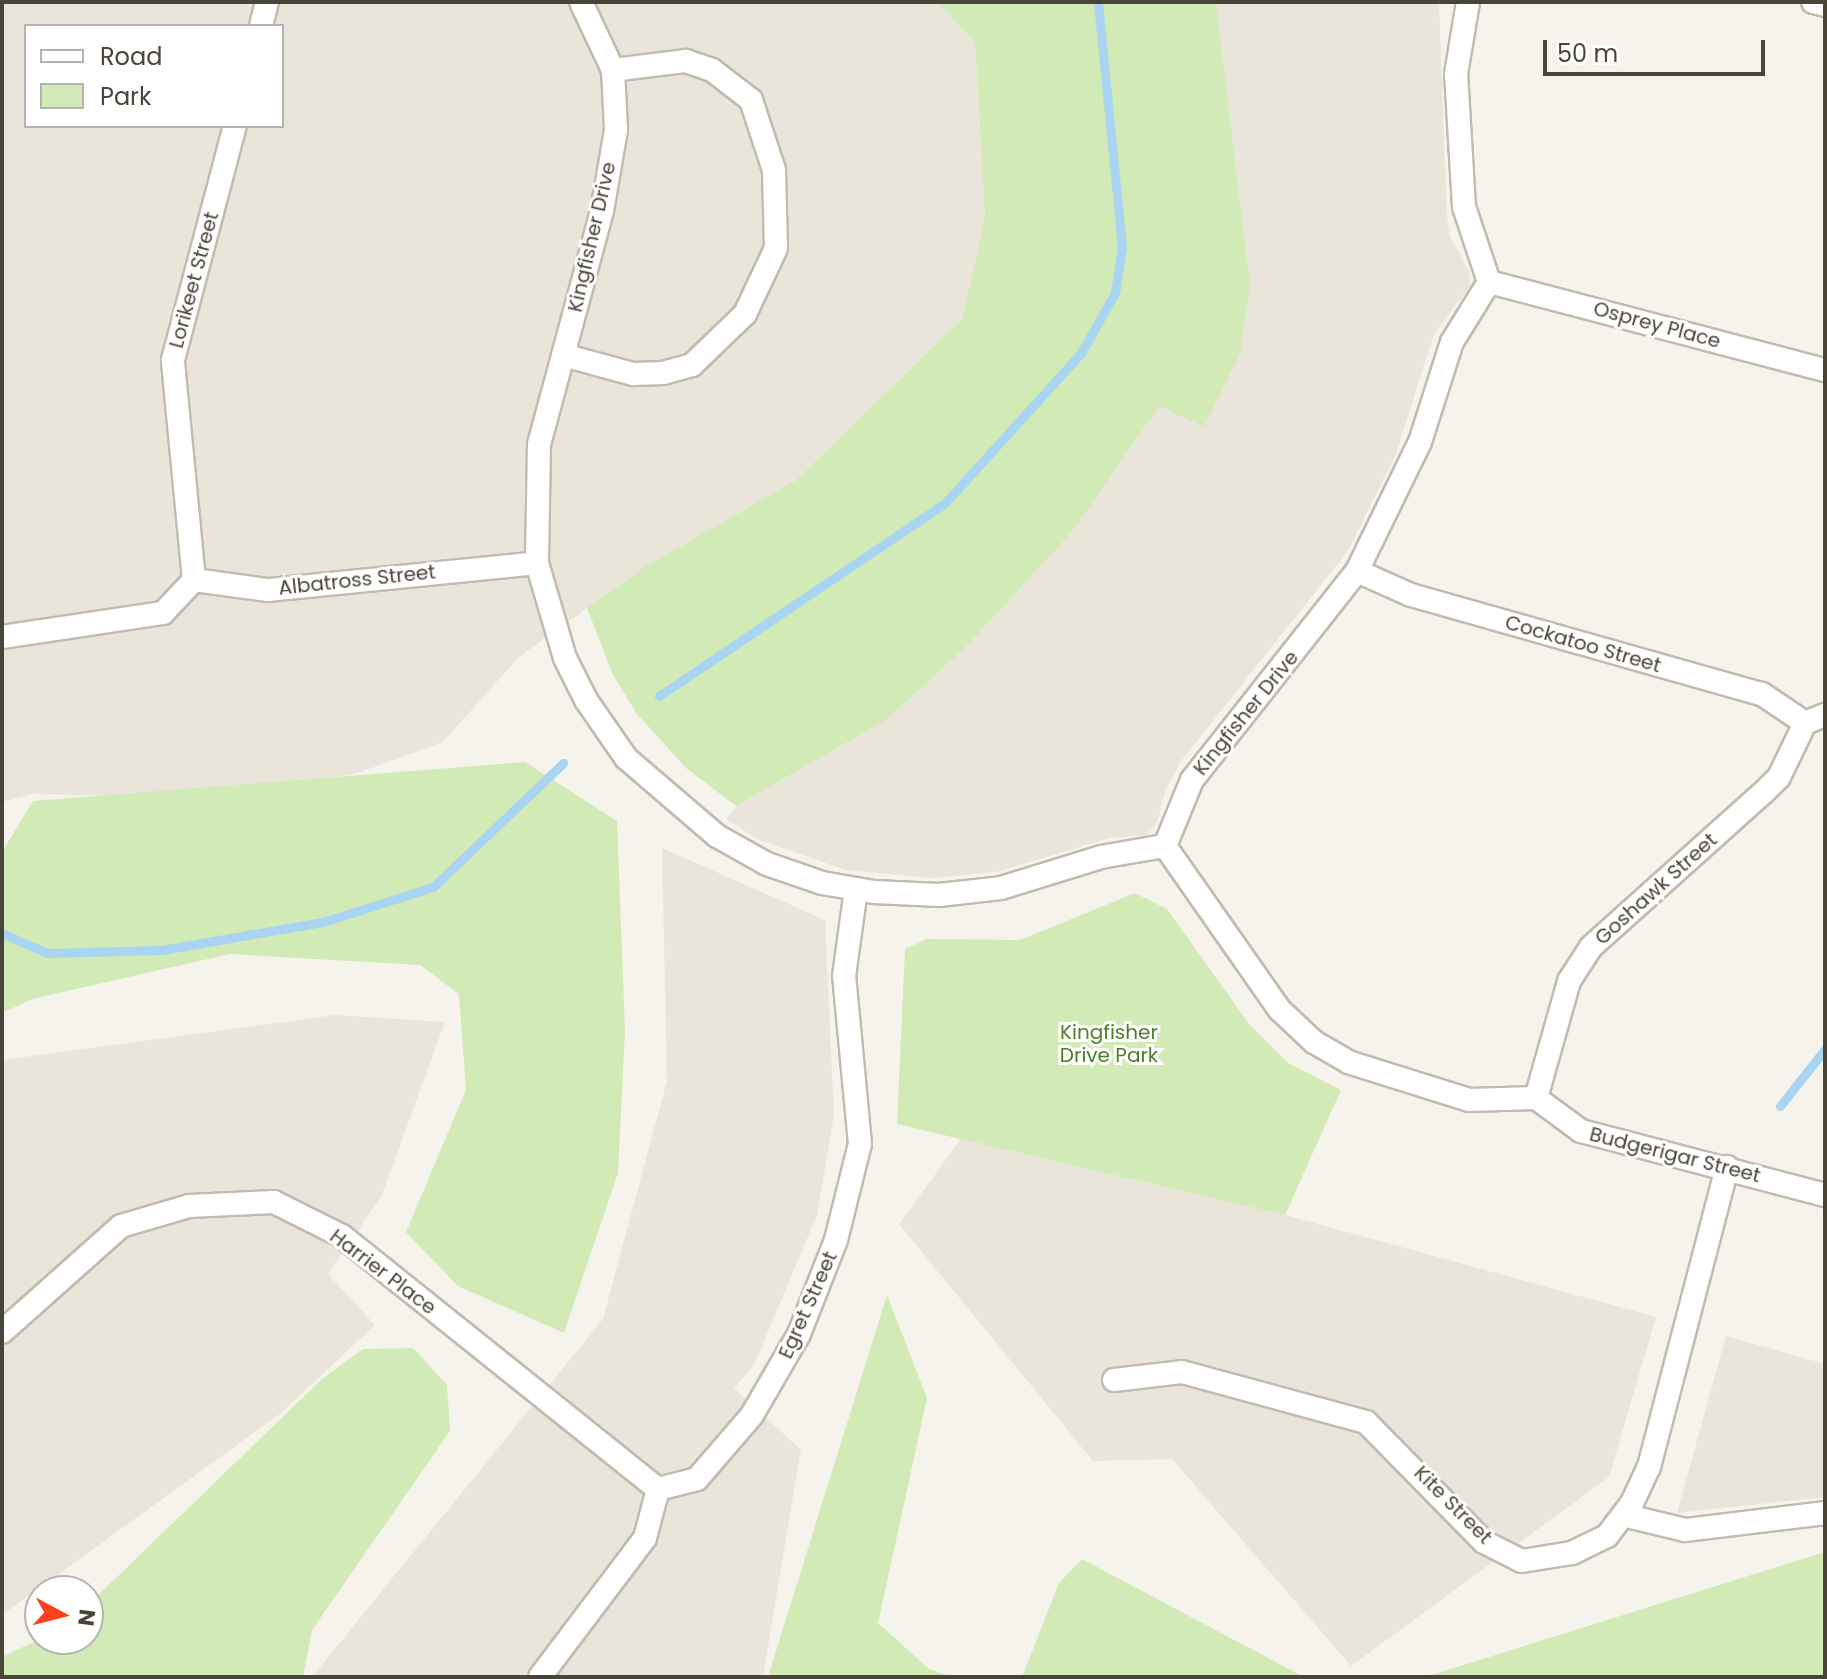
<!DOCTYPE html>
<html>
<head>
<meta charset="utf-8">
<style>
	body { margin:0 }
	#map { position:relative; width:1827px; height:1679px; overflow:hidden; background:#f6f3ec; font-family:Poppins,sans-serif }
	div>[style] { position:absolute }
	.residential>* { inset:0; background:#eae5da }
	.green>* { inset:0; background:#d2eab5 }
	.stream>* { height:9px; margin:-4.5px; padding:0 4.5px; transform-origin:4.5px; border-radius:4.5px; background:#a9d4f2 }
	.roads { filter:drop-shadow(2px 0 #c2bbae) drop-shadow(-2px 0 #c2bbae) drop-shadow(0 2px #c2bbae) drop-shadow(0 -2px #c2bbae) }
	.minor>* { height:22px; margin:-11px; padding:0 11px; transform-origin:11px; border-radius:11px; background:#fff }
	span { translate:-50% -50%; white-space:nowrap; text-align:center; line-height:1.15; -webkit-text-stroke:6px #fff; paint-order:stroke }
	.street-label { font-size:20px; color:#4b4439 }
	.park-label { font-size:20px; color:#4a7f2a }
	.frame { position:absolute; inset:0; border:4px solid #4b4439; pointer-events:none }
	.legend { position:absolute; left:24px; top:24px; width:260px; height:104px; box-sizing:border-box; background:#fff; border:2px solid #b7b4b0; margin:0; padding:10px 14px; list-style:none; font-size:24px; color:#4b4439 }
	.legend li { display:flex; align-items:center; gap:16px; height:40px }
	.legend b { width:40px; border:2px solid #b7b4b0 }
	.north { position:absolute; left:24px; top:1575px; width:80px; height:80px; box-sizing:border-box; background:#fff; border:2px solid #b7b4b0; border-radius:50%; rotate:97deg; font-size:22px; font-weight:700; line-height:32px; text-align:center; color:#4b4439 }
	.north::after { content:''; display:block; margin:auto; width:28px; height:36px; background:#fc3f1d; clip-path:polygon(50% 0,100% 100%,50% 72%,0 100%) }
	.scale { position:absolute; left:1543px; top:40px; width:222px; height:36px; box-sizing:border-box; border:4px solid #4b4439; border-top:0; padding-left:10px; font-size:24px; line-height:28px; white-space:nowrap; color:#4b4439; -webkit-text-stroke:6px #fff; paint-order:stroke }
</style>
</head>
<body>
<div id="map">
	<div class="residential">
		<i style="clip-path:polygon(evenodd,2px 2px,938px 2px,975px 43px,985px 217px,962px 319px,796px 480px,646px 566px,519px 657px,443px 742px,358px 773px,240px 798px,33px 794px,2px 802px,2px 2px,26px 26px,282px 26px,282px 126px,26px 126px,26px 26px)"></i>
		<i style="clip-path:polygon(1216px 2px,1439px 2px,1447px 216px,1450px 237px,1469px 271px,1470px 286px,1434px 334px,1396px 454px,1348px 551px,1181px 761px,1166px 789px,1157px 823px,1147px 835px,1109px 838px,996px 872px,932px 878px,846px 870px,759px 840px,726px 819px,736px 806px,886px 720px,967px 646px,1072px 532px,1159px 405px,1204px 427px,1250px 284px)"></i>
		<i style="clip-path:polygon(662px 848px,825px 920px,834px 1116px,817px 1215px,754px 1365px,734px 1388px,801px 1450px,763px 1677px,312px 1677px,603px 1319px,667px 1081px)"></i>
		<i style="clip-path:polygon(335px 1015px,445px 1022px,382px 1195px,328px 1274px,375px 1325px,280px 1414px,2px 1615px,2px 1060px)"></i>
		<i style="clip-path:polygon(961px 1139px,1285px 1215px,1656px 1317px,1609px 1477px,1351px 1666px,1172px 1459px,1093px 1461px,899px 1224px)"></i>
		<i style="clip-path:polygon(1726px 1336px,1825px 1364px,1825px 1497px,1677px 1513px)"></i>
	</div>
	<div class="green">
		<i style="clip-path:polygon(938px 2px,1216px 2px,1250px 284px,1240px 354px,1204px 427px,1159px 406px,1072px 532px,967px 646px,886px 720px,736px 806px,686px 768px,637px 714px,613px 675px,587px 608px,646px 566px,796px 480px,962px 319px,985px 217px,975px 43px)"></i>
		<i style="clip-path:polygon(525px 762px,617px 821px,625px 1031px,618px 1173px,564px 1333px,458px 1286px,406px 1232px,466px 1090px,459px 994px,420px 965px,230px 954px,32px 999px,2px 1013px,2px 852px,33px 801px)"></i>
		<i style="clip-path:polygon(1135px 893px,1167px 909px,1249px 1024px,1288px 1063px,1341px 1090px,1285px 1215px,897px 1124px,905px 949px,927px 939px,1020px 940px)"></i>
		<i style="clip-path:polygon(887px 1295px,927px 1398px,878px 1623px,929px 1669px,952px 1677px,768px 1677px)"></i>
		<i style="clip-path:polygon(413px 1348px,447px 1385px,450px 1431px,312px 1630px,303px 1677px,2px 1677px,2px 1657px,40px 1639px,88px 1639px,88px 1605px,322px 1379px,363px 1349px)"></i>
		<i style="clip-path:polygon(1825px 1552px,1825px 1677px,1425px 1677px)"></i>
		<i style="clip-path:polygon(1082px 1559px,1304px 1677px,1022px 1677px,1059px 1583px)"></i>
	</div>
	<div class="stream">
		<i style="left:659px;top:696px;width:345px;rotate:-34deg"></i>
		<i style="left:945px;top:503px;width:202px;rotate:-47.8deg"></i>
		<i style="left:1081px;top:353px;width:69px;rotate:-60.5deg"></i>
		<i style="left:1115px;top:293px;width:47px;rotate:-81.3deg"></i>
		<i style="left:1122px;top:247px;width:246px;rotate:-95.6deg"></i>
		<i style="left:2px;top:933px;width:49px;rotate:24deg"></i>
		<i style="left:47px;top:953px;width:115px;rotate:-1.5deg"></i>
		<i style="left:162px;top:950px;width:163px;rotate:-9.9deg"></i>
		<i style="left:323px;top:922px;width:115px;rotate:-17.7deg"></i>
		<i style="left:433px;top:887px;width:180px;rotate:-43.6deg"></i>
		<i style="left:1780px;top:1106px;width:73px;rotate:-51.7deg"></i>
	</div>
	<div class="roads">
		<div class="minor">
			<i style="left:581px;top:2px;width:75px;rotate:64.8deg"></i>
			<i style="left:613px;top:70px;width:60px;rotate:87.1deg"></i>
			<i style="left:616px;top:130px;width:82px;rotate:99.8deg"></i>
			<i style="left:602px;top:211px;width:242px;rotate:105.1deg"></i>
			<i style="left:539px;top:445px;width:118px;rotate:91deg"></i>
			<i style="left:537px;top:563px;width:99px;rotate:73.6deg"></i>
			<i style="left:565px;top:658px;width:47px;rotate:63.4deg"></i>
			<i style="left:586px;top:700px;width:70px;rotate:55.4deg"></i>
			<i style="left:626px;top:758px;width:120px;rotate:40.6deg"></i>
			<i style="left:717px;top:836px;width:57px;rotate:29.2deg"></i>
			<i style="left:767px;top:864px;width:58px;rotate:19.1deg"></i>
			<i style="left:822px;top:883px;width:53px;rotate:9.8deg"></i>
			<i style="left:874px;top:892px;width:65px;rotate:2.6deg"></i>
			<i style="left:939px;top:895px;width:62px;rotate:-6.4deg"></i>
			<i style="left:1001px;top:888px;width:105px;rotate:-17.2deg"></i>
			<i style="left:1101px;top:857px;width:65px;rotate:-9.8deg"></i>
			<i style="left:1165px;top:846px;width:71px;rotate:-67.8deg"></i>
			<i style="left:1192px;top:780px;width:266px;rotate:-51.7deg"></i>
			<i style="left:1357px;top:571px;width:144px;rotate:-64deg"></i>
			<i style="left:1420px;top:442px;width:105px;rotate:-72.3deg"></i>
			<i style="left:1452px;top:342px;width:70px;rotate:-58.3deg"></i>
			<i style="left:1489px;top:282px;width:79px;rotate:-108.4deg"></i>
			<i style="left:1464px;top:207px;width:133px;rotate:-93.4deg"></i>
			<i style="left:1456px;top:74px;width:73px;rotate:-80.5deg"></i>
			<i style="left:1813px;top:2px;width:12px;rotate:14deg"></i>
			<i style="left:261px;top:26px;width:25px;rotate:-76deg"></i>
			<i style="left:1489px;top:282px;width:347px;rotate:14.7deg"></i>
			<i style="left:563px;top:355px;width:73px;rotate:15.2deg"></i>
			<i style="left:633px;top:374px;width:30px;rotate:-2deg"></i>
			<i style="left:663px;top:373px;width:30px;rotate:-15deg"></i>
			<i style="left:692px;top:365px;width:74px;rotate:-43.9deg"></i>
			<i style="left:745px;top:314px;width:73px;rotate:-64.8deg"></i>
			<i style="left:776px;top:248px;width:78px;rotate:-91.5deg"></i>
			<i style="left:774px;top:170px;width:74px;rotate:-108.2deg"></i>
			<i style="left:751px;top:100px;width:49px;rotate:-142.4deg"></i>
			<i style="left:712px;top:70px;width:28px;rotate:-161deg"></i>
			<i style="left:686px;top:61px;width:74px;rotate:173deg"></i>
			<i style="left:1357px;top:571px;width:59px;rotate:24deg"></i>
			<i style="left:1411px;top:595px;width:365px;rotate:15.8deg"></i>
			<i style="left:1762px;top:694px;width:52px;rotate:34deg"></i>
			<i style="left:194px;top:580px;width:221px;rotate:-95.5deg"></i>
			<i style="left:173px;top:360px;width:242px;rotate:-75.2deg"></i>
			<i style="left:2px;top:637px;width:163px;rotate:-8.5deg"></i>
			<i style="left:163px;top:613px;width:45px;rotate:-46.8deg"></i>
			<i style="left:194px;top:580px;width:75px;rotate:7.7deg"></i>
			<i style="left:268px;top:590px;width:270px;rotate:-5.7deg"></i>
			<i style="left:1165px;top:846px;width:200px;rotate:55deg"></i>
			<i style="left:1280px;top:1010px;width:47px;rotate:43.3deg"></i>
			<i style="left:1314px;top:1042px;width:39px;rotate:30deg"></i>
			<i style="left:1348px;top:1062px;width:127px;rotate:17.4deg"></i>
			<i style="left:1469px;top:1100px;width:67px;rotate:-1.7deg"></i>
			<i style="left:1536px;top:1098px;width:56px;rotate:36.3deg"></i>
			<i style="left:1581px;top:1131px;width:252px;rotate:14.7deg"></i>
			<i style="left:1536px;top:1098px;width:122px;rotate:-74.2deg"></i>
			<i style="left:1569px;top:981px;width:40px;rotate:-57.1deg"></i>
			<i style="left:1591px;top:947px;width:234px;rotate:-41.9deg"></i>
			<i style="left:1765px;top:791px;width:20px;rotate:-45deg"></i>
			<i style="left:1779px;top:777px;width:60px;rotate:-64.3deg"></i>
			<i style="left:1805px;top:723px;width:22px;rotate:-22deg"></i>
			<i style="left:2px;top:1332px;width:159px;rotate:-41.7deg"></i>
			<i style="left:121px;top:1226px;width:71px;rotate:-16.4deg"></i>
			<i style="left:189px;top:1206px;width:85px;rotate:-2.7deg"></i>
			<i style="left:274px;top:1202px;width:76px;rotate:26.6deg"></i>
			<i style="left:342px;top:1236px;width:405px;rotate:38.7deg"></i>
			<i style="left:1114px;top:1380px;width:68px;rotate:-6.7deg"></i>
			<i style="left:1182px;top:1372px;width:191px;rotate:15.2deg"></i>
			<i style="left:1366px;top:1422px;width:168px;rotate:45.5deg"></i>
			<i style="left:1484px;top:1542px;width:42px;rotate:26.6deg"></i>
			<i style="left:1522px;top:1561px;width:51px;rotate:-9.1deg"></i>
			<i style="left:1572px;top:1553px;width:39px;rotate:-26deg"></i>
			<i style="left:1607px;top:1536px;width:41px;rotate:-52.9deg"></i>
			<i style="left:1632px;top:1503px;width:40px;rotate:-65deg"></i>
			<i style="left:1649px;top:1467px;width:310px;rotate:-75.4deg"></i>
			<i style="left:1623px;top:1515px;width:64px;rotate:13.6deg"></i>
			<i style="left:1685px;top:1530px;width:141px;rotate:-6.9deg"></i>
			<i style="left:540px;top:1677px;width:174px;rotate:-52.9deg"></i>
			<i style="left:645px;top:1538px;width:51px;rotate:-75.1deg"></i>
			<i style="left:658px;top:1489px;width:40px;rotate:-14.4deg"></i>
			<i style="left:697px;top:1479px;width:84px;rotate:-49.3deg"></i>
			<i style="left:752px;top:1415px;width:94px;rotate:-59.9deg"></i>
			<i style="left:799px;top:1334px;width:101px;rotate:-68.5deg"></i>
			<i style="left:836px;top:1240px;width:99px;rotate:-76deg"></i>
			<i style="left:860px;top:1144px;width:169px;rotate:-95.4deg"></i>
			<i style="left:844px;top:976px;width:87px;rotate:-82.1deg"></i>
		</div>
	</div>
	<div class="street-label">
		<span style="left:592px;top:237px;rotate:-77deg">Kingfisher Drive</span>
		<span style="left:194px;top:280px;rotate:-75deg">Lorikeet Street</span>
		<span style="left:1657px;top:325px;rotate:15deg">Osprey Place</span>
		<span style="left:357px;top:580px;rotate:-6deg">Albatross Street</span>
		<span style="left:1583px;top:644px;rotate:16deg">Cockatoo Street</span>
		<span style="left:1246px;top:713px;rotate:-51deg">Kingfisher Drive</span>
		<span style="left:1656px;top:889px;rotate:-42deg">Goshawk Street</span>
		<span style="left:1675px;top:1155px;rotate:14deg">Budgerigar Street</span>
		<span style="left:383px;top:1272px;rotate:37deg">Harrier Place</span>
		<span style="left:808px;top:1305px;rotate:-66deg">Egret Street</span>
		<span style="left:1453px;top:1505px;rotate:45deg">Kite Street</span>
	</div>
	<div class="park-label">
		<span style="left:1109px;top:1044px">Kingfisher<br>Drive Park</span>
	</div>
	<div class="frame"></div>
	<ul class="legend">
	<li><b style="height:10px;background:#fff"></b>Road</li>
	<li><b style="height:22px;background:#d2eab5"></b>Park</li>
	</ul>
	<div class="north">N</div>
	<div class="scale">50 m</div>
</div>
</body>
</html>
